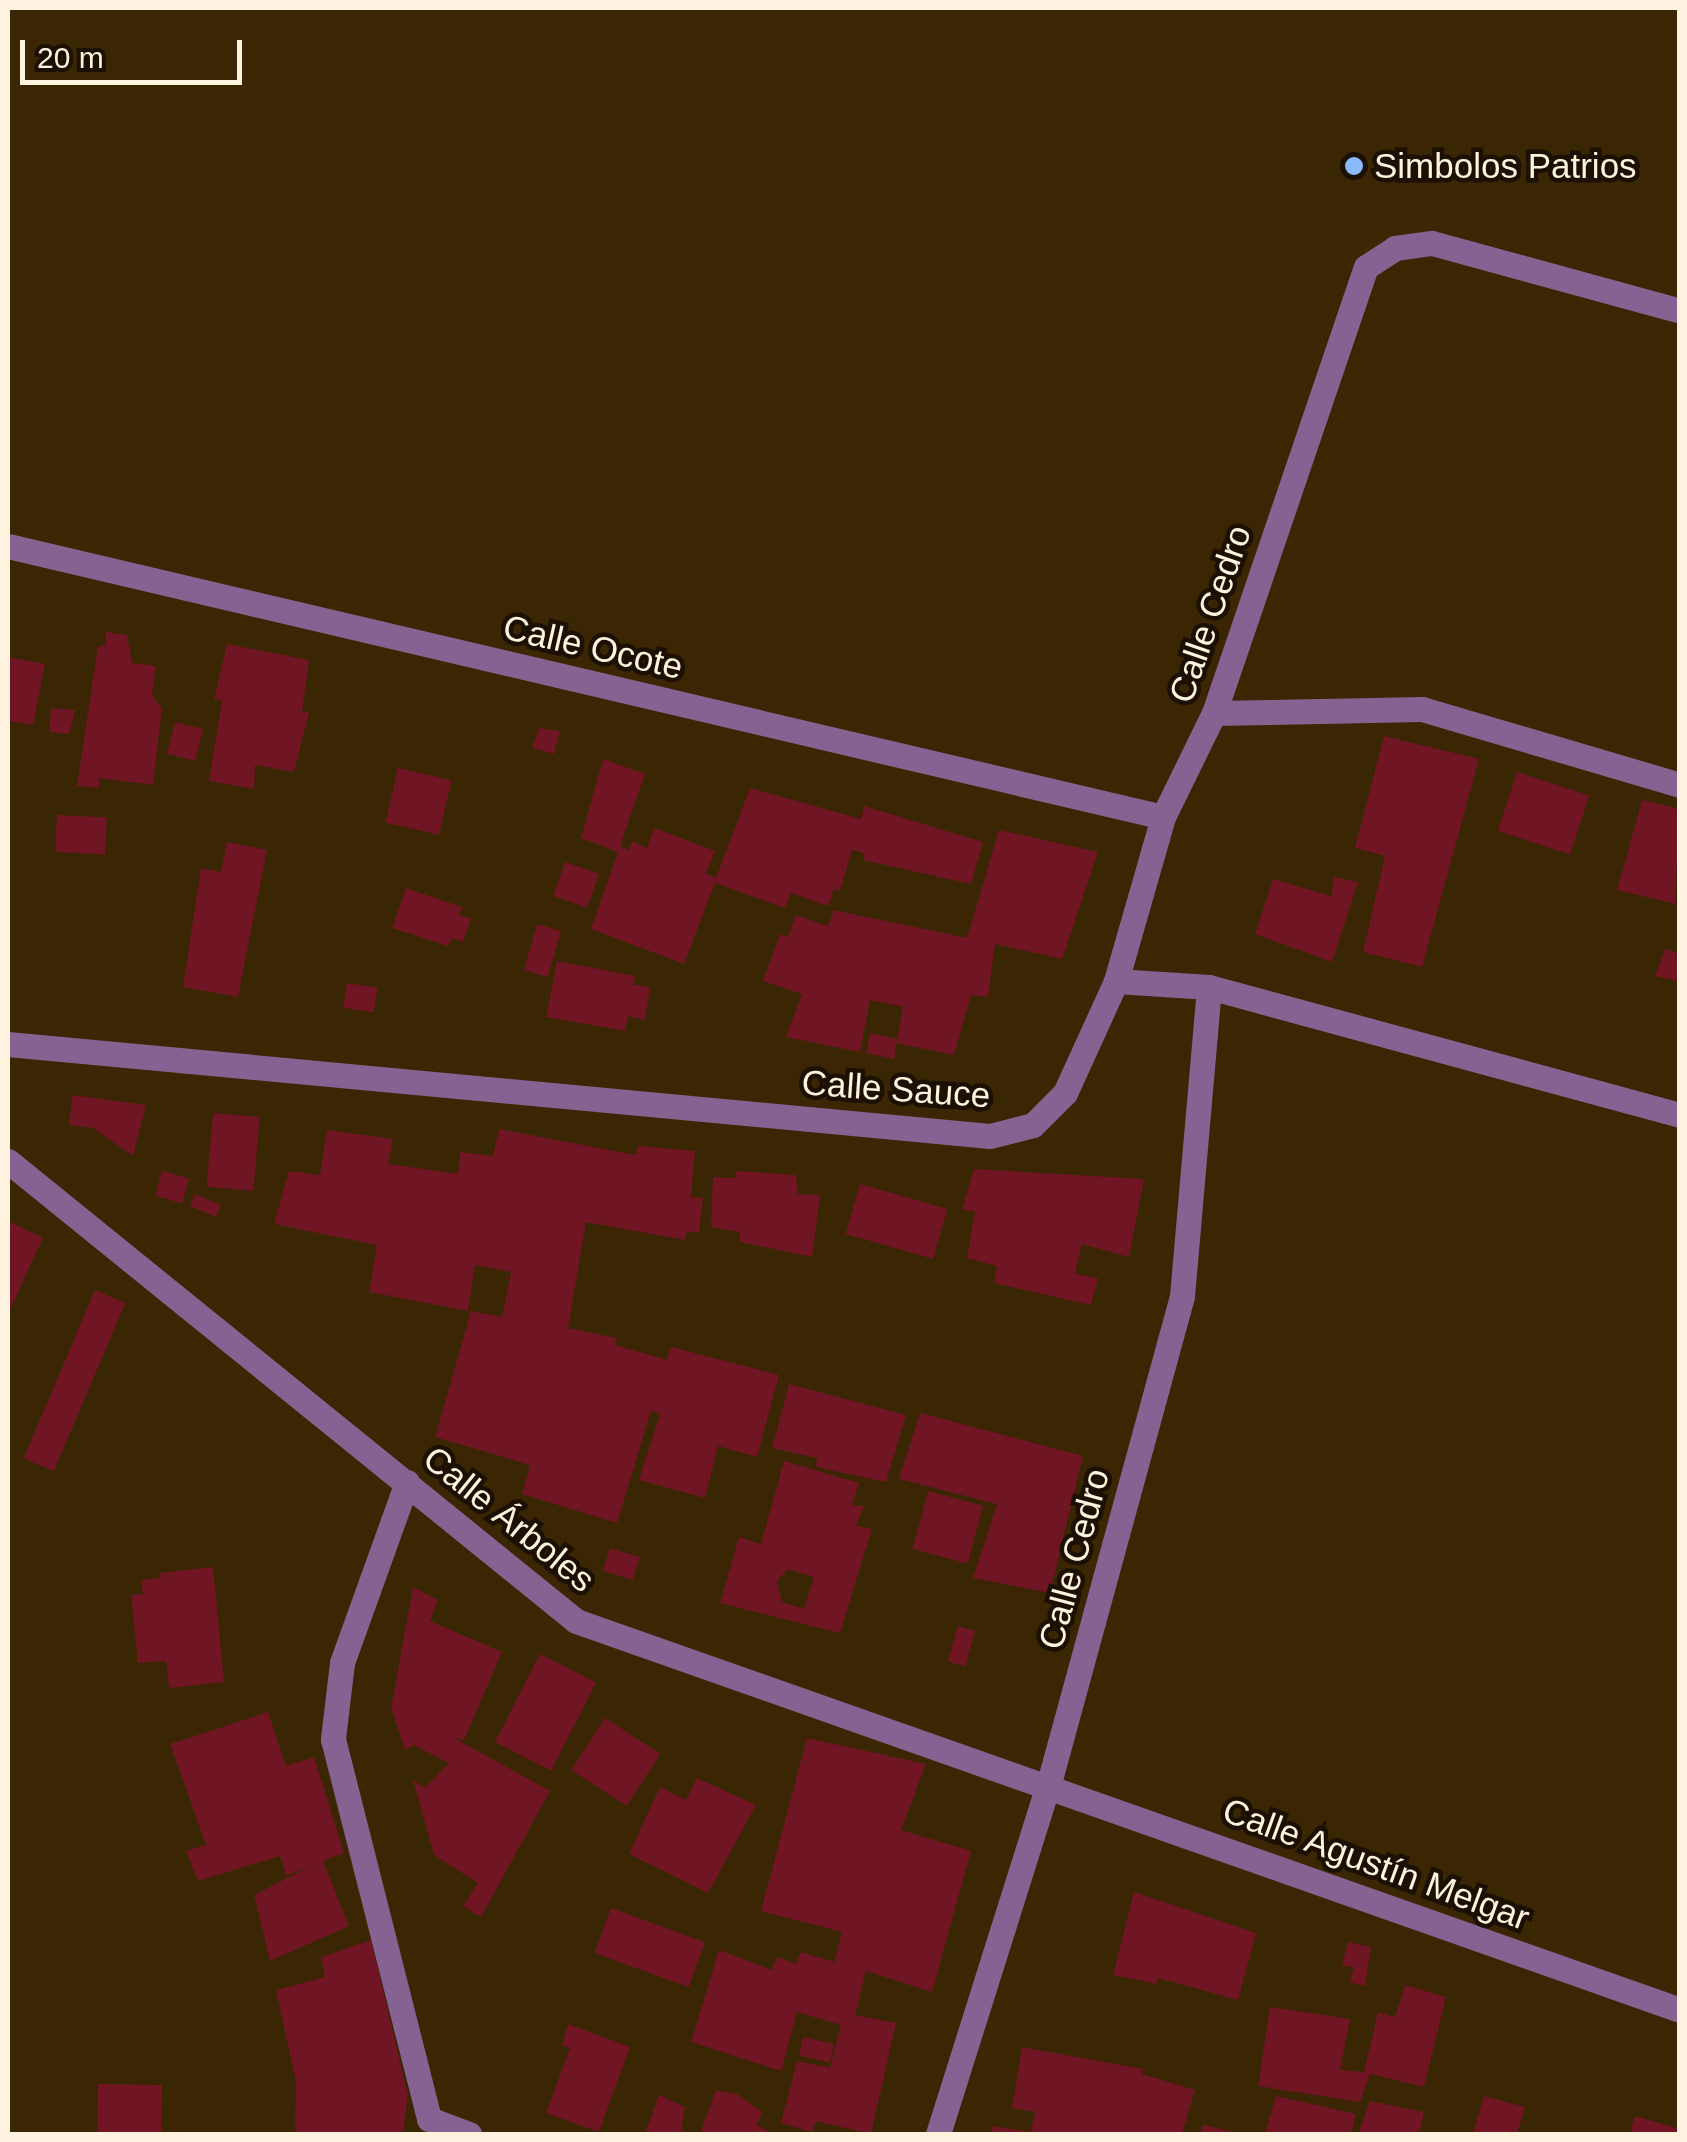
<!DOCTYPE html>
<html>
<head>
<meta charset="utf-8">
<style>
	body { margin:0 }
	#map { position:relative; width:1687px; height:2142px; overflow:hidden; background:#3a2602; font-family:Helvetica,sans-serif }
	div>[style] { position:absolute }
	.building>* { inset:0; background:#701524; transform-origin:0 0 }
	.street>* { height:25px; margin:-12.5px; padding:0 12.5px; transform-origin:12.5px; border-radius:12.5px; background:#866292 }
	.dots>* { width:28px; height:28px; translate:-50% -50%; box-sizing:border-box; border:5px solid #1b1001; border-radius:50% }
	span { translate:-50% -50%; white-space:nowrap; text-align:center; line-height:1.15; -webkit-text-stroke:9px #1b1001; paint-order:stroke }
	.poi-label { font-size:35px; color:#fff2df }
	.left { translate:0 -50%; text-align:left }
	.street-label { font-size:35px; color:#fff2df }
	.frame { position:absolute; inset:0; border:10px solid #fff2df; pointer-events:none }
	.scale { position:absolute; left:20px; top:40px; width:222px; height:45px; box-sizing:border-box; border:5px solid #fff2df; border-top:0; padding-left:12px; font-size:30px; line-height:35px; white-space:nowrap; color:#fff2df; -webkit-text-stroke:8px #1b1001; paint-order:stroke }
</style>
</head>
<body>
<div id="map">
	<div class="building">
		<i style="clip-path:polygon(106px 632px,127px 635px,132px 663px,156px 666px,152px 695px,162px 708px,153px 785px,99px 778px,99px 788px,77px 786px,98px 646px,106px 646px)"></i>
		<i style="clip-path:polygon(227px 644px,309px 660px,302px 712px,309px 712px,294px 772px,255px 765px,254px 789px,209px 781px,222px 700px,214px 699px)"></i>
		<i style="clip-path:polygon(8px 657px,45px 664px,33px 725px,8px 721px)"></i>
		<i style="clip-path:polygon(51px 708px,75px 710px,69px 734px,49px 732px)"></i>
		<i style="left:175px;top:722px;width:29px;height:33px;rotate:14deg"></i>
		<i style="clip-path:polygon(539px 728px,560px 731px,554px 754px,532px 748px)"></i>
		<i style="clip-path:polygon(1384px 736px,1479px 759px,1422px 967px,1363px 952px,1385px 856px,1355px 848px)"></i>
		<i style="clip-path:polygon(603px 759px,645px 774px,620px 846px,629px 850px,632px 841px,647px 848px,654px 828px,715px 851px,706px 873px,716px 878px,750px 788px,861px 819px,864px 806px,983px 842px,971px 884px,863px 860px,864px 853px,852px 850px,840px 891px,834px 889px,828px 906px,791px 893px,785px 908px,715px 883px,684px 964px,591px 929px,618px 852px,581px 838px)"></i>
		<i style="left:398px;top:768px;width:55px;height:56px;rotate:13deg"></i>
		<i style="left:1517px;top:772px;width:76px;height:62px;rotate:18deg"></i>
		<i style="clip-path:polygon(1642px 800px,1680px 809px,1675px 904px,1617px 890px)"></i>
		<i style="left:57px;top:815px;width:50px;height:37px;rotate:3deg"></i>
		<i style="clip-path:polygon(999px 830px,1098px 852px,1062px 959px,995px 944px,988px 997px,971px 995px,954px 1055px,896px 1043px,894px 1059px,866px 1053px,870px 1033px,897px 1039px,903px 1007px,870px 1000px,860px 1052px,786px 1037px,802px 994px,763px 981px,780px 934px,788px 937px,796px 915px,828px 926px,834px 910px,967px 938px)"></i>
		<i style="clip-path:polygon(227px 842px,267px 850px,238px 997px,183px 987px,201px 868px,221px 872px)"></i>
		<i style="left:565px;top:862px;width:36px;height:36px;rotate:19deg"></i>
		<i style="clip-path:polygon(1334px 877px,1358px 882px,1332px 962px,1255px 934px,1273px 879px,1331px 896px)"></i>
		<i style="clip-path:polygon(406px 888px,462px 907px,459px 915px,471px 919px,463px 942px,452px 938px,448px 946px,392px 928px)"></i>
		<i style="left:537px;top:924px;width:25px;height:48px;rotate:16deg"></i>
		<i style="clip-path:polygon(1665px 949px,1680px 954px,1680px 982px,1655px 976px)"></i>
		<i style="clip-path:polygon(557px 961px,635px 976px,633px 985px,650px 987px,645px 1020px,628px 1016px,625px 1031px,546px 1017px)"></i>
		<i style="left:347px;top:983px;width:31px;height:25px;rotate:9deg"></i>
		<i style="clip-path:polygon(72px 1095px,146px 1105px,133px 1156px,93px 1128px,69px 1125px)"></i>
		<i style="left:213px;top:1113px;width:47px;height:74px;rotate:5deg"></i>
		<i style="clip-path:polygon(499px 1129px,636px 1155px,638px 1146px,695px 1151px,691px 1197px,703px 1198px,699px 1233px,687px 1231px,685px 1240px,586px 1222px,568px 1328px,617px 1338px,615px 1345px,667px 1360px,671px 1347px,779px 1375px,757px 1457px,718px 1446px,705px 1498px,639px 1480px,660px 1414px,651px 1411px,617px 1523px,522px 1494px,530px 1465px,435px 1437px,471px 1311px,502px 1317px,511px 1272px,475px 1265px,468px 1311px,369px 1292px,377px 1245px,274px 1224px,289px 1171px,320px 1175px,327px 1130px,393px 1139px,388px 1164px,458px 1174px,460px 1152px,493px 1156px)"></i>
		<i style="clip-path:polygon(974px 1169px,1144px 1179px,1129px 1257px,1082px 1244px,1075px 1274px,1098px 1278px,1091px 1305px,994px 1283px,997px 1266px,967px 1258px,975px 1212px,962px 1209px)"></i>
		<i style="left:162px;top:1171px;width:28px;height:26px;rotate:15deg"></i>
		<i style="clip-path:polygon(736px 1171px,796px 1175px,798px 1194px,820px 1195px,812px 1257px,740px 1242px,740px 1232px,711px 1227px,713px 1177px,735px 1178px)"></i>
		<i style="left:860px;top:1184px;width:91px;height:52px;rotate:16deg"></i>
		<i style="left:195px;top:1194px;width:28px;height:13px;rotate:23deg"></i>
		<i style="clip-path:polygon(8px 1221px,43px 1238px,8px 1314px)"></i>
		<i style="left:95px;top:1290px;width:33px;height:183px;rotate:23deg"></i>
		<i style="clip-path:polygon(789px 1384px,906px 1415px,886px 1482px,816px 1467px,817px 1458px,772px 1448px)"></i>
		<i style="clip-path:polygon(920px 1413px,1083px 1456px,1050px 1593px,973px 1578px,997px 1504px,899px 1479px)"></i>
		<i style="clip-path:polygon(evenodd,784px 1461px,859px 1483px,852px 1505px,864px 1506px,856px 1526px,872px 1529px,840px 1633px,720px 1603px,739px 1537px,761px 1544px,784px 1461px,788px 1569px,814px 1577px,804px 1609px,782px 1602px,777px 1581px,788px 1569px)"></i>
		<i style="left:928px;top:1491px;width:57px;height:60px;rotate:15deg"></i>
		<i style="left:610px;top:1548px;width:31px;height:24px;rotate:17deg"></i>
		<i style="clip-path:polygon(213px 1567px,224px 1682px,169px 1688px,166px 1661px,138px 1663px,131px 1595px,143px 1594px,141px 1580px,161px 1578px,160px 1573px)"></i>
		<i style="clip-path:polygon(413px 1587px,438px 1600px,430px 1621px,502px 1652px,464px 1740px,454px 1738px,550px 1791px,481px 1917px,463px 1906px,478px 1883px,434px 1855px,413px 1780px,425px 1788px,449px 1763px,414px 1745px,405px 1750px,391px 1708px)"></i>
		<i style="left:958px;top:1626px;width:18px;height:37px;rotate:16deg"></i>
		<i style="left:540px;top:1654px;width:63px;height:99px;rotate:27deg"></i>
		<i style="clip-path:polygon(268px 1712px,286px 1766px,314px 1757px,344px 1853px,323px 1861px,349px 1926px,270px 1961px,254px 1895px,311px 1866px,286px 1876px,280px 1856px,198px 1881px,186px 1851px,206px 1845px,170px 1744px)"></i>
		<i style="left:605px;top:1718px;width:66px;height:62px;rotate:33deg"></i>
		<i style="clip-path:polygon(807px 1738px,926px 1764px,901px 1830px,971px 1851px,932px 1992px,866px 1971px,855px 2015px,896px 2023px,871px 2134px,816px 2121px,812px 2132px,781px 2123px,797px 2061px,830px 2068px,841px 2025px,797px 2012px,781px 2071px,691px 2042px,719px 1950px,772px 1970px,777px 1957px,796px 1964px,801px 1952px,834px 1962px,842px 1932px,761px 1911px)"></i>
		<i style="clip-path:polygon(697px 1778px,756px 1805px,708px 1893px,629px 1854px,660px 1787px,686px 1800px)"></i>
		<i style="clip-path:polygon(1134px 1892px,1256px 1933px,1238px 2000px,1158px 1978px,1157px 1984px,1113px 1975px)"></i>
		<i style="left:611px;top:1908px;width:100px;height:48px;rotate:20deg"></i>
		<i style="clip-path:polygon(371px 1940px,408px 2095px,403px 2134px,295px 2134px,296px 2082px,276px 1990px,325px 1977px,321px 1957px)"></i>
		<i style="clip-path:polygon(1348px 1942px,1371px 1947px,1365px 1986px,1350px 1982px,1354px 1968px,1342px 1965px)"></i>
		<i style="clip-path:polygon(1405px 1985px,1446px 1997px,1424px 2087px,1370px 2074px,1360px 2102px,1258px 2086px,1270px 2007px,1350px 2019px,1340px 2070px,1364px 2072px,1378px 2012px,1395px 2017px)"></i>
		<i style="clip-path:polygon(568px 2024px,630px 2047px,599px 2132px,546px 2113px,570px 2048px,562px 2045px)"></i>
		<i style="left:803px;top:2037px;width:32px;height:19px;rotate:13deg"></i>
		<i style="clip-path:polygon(1022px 2047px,1143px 2069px,1142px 2074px,1195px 2090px,1182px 2134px,991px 2134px,993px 2126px,1031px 2132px,1035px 2112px,1012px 2108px)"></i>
		<i style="left:98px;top:2084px;width:64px;height:50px;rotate:1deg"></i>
		<i style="clip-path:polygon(716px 2090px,737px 2094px,762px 2112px,757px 2125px,774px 2134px,700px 2134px)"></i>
		<i style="clip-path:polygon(659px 2095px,685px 2107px,681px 2130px,691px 2134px,645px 2134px)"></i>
		<i style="clip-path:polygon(1276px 2096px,1356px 2114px,1351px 2134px,1265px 2134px)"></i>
		<i style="clip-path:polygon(1484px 2096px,1525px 2107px,1517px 2134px,1473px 2134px)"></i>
		<i style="clip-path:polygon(1370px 2101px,1424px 2112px,1419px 2134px,1358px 2134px)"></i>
		<i style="clip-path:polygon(1635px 2116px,1680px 2129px,1680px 2134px,1630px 2134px)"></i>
		<i style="clip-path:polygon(1203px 2125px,1238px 2133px,1237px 2134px,1200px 2134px)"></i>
	</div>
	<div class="street">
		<i style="left:8px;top:546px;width:1186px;rotate:13.2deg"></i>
		<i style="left:1214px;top:713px;width:208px;rotate:-1.1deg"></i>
		<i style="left:1422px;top:709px;width:269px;rotate:16.4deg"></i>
		<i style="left:1116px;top:981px;width:171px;rotate:-74deg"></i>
		<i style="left:1163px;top:817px;width:116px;rotate:-63.9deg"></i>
		<i style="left:1214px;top:713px;width:471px;rotate:-71.2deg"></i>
		<i style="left:1366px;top:267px;width:35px;rotate:-33deg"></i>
		<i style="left:1395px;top:248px;width:37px;rotate:-8deg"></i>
		<i style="left:1432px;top:243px;width:257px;rotate:15.3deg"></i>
		<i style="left:8px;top:1044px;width:986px;rotate:5.35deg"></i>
		<i style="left:990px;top:1136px;width:44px;rotate:-14.3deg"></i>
		<i style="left:1033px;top:1125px;width:45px;rotate:-45deg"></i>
		<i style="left:1065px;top:1093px;width:123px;rotate:-65.5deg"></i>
		<i style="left:1116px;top:981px;width:93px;rotate:3.7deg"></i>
		<i style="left:1209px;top:987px;width:488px;rotate:15.2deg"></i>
		<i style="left:8px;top:1161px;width:731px;rotate:39deg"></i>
		<i style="left:576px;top:1621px;width:1171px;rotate:19.41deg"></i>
		<i style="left:407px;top:1482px;width:192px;rotate:109.8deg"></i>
		<i style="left:342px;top:1663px;width:77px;rotate:96.8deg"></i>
		<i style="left:333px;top:1739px;width:392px;rotate:75.8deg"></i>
		<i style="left:429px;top:2119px;width:43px;rotate:20.6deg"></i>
		<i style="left:938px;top:2134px;width:368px;rotate:-72.5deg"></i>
		<i style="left:1049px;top:1783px;width:505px;rotate:-74.72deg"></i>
		<i style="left:1182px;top:1296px;width:310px;rotate:-85deg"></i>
	</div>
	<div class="dots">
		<i style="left:1354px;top:166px;background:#8bbafc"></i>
	</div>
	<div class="poi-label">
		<span class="left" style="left:1374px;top:166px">Simbolos Patrios</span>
	</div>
	<div class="street-label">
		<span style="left:1210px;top:614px;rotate:-71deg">Calle Cedro</span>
		<span style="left:593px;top:647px;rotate:13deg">Calle Ocote</span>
		<span style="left:896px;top:1089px;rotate:4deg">Calle Sauce</span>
		<span style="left:509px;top:1519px;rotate:39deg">Calle Árboles</span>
		<span style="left:1074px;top:1559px;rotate:-75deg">Calle Cedro</span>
		<span style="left:1376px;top:1864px;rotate:20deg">Calle Agustín Melgar</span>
	</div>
	<div class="frame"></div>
	<div class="scale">20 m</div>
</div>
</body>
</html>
